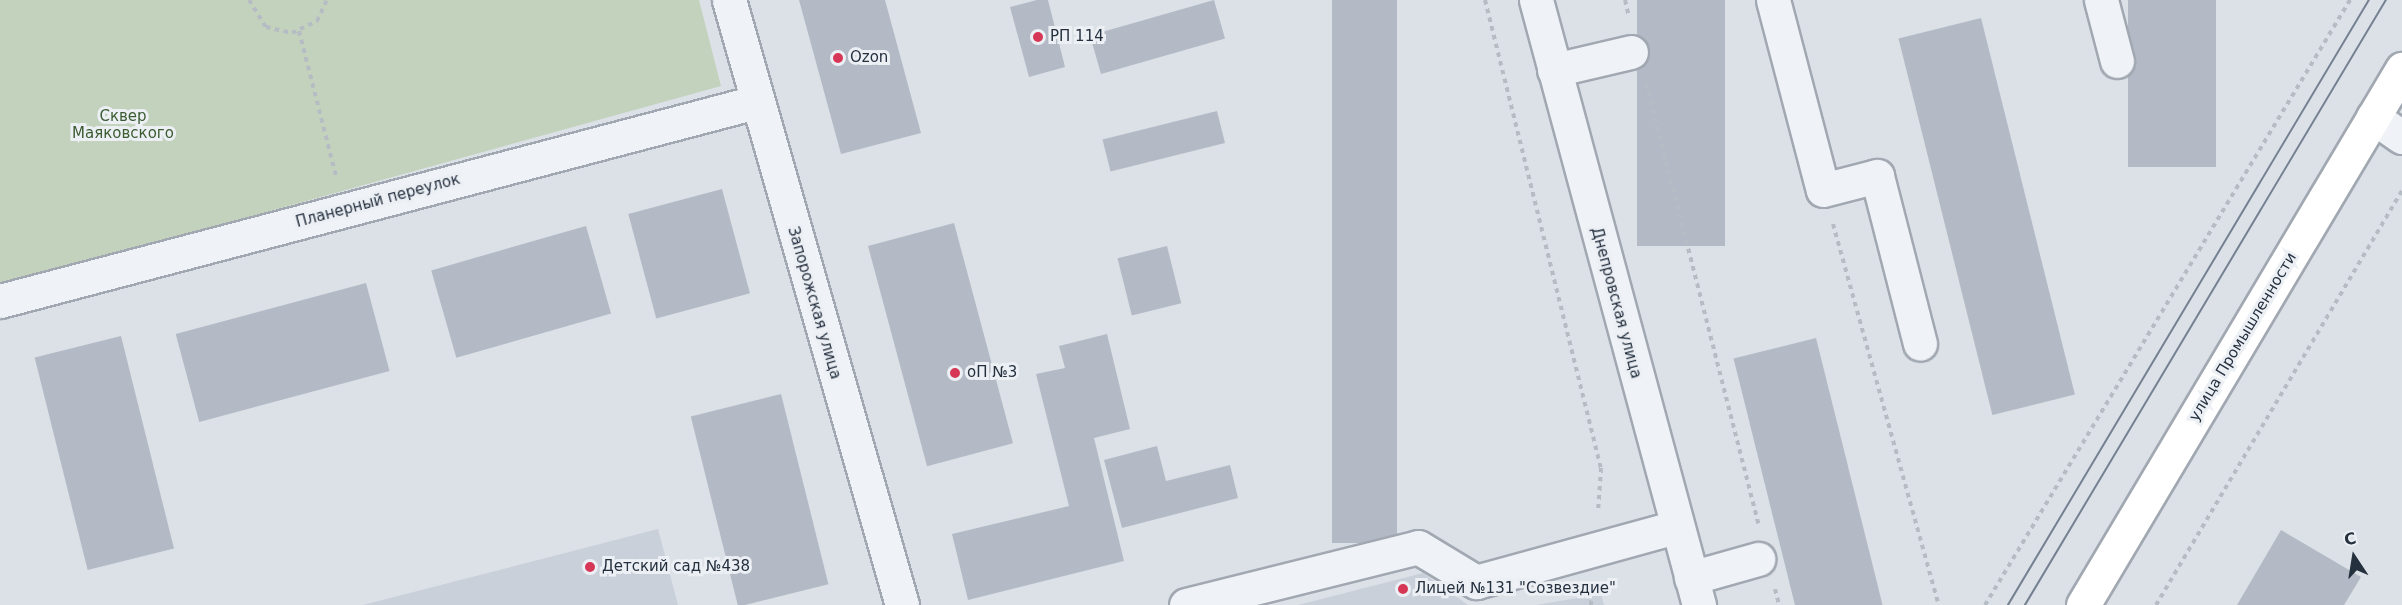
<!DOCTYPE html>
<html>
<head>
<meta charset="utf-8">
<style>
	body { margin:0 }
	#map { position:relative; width:2402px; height:605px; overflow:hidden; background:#dce1e7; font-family:"DejaVu Sans",sans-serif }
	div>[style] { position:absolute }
	.built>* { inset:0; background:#cad0da }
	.green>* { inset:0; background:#c3d2bd }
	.building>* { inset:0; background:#b3bac5; transform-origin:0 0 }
	.path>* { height:4px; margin-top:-2px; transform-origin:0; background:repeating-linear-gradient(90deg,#b6bcc3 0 4.5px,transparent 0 9px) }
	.roads { filter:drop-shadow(2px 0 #a1a8b1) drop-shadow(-2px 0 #a1a8b1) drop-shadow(0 2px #a1a8b1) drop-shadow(0 -2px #a1a8b1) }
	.minor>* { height:33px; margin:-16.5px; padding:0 16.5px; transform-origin:16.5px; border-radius:16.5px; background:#eff2f6 }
	.major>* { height:33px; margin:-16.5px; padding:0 16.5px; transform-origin:16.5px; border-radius:16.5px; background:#fff }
	.tram>* { height:1.5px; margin:-0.75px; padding:0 0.75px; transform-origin:0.75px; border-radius:0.75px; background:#758192 }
	.dots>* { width:16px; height:16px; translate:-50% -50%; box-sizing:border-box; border:3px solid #ecf0f5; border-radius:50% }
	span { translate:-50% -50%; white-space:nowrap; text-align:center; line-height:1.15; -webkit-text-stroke:6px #ecf0f5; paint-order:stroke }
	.poi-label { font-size:15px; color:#25303f }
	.left { translate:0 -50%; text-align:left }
	.park-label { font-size:15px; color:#3b5b31 }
	.street-label { font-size:15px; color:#25303f }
	.north { position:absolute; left:2324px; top:527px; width:60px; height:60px; -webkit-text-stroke:4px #ecf0f5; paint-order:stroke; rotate:348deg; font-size:16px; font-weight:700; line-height:24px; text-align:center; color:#25303f }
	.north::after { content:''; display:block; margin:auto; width:21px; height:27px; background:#25303f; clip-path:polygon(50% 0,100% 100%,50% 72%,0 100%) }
</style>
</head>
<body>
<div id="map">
	<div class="built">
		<i style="clip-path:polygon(658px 529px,678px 605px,363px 605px)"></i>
		<i style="clip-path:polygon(1423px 573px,1468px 605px,1298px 605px)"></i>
		<i style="clip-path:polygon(1601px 594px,1604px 605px,1536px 605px)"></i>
	</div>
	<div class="green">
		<i style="clip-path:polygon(0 0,699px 0,721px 86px,0 286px)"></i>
	</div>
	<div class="building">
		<i style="clip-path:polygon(799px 0,885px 0,921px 133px,841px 154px)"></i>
		<i style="clip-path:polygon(1037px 0,1048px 0,1065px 67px,1029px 77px,1010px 7px)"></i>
		<i style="left:1214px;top:0;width:40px;height:129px;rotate:74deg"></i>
		<i style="left:1332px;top:0;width:65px;height:543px"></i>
		<i style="left:1637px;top:0;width:88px;height:246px"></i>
		<i style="left:2128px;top:0;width:88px;height:167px"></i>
		<i style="left:1981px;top:18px;width:388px;height:85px;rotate:76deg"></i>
		<i style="left:1217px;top:111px;width:33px;height:118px;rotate:76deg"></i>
		<i style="left:722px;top:189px;width:108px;height:97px;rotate:75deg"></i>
		<i style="left:954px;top:223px;width:228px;height:89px;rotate:75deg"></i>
		<i style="left:586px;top:226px;width:91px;height:161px;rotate:74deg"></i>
		<i style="left:1167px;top:246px;width:59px;height:51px;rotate:76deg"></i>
		<i style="left:366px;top:283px;width:91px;height:197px;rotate:75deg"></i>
		<i style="clip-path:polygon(1107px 334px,1130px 429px,1094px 438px,1124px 561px,968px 600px,952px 534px,1069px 506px,1036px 374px,1065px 368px,1059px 346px)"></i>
		<i style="left:121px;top:336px;width:219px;height:89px;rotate:76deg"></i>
		<i style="left:1816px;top:338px;width:275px;height:85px;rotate:76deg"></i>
		<i style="left:781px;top:394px;width:196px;height:93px;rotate:76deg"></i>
		<i style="clip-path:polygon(1157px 446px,1166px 481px,1230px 465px,1238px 498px,1122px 528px,1104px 460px)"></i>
		<i style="clip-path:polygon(2281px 530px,2361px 577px,2344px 605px,2237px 605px)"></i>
	</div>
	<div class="path">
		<i style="left:249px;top:0;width:32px;rotate:58deg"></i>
		<i style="left:266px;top:27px;width:27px;rotate:13deg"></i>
		<i style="left:292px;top:33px;width:28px;rotate:-26deg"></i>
		<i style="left:317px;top:21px;width:23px;rotate:-65deg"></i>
		<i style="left:1485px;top:0;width:482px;rotate:76.1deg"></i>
		<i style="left:1601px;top:468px;width:44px;rotate:93.9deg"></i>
		<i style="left:1625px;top:0;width:17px;rotate:77deg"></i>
		<i style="left:299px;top:31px;width:150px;rotate:75.7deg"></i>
		<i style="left:1646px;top:83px;width:457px;rotate:75.7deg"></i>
		<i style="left:1833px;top:224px;width:395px;rotate:74.5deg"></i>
		<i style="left:1775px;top:589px;width:16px;rotate:76deg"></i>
		<i style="left:1591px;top:605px;width:20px;rotate:-87deg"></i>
		<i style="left:1985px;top:605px;width:707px;rotate:-58.9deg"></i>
		<i style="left:2156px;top:605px;width:482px;rotate:-59.3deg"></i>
	</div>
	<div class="roads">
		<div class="minor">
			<i style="left:729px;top:0;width:629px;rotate:74.04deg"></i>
			<i style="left:1536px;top:0;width:627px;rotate:74.92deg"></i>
			<i style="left:1773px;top:0;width:196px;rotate:75.3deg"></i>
			<i style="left:1823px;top:190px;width:56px;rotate:-14.5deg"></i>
			<i style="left:1877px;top:176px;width:173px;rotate:75.6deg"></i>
			<i style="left:2101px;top:0;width:63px;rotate:75.3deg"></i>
			<i style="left:1554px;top:70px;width:79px;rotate:-13.2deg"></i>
			<i style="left:2373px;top:117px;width:35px;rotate:35deg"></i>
			<i style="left:0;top:301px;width:782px;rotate:-14.75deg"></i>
			<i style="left:1691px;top:578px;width:70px;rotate:-15.8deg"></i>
			<i style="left:1186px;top:605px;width:239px;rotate:-14deg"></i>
			<i style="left:1418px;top:547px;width:68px;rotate:31.1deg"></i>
			<i style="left:1476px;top:582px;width:206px;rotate:-15.4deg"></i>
		</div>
		<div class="major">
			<i style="left:2083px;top:605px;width:624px;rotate:-59.24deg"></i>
		</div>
	</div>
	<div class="tram">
		<i style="left:2008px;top:605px;width:705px;rotate:-59.18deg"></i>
		<i style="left:2025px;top:605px;width:705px;rotate:-59.18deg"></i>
	</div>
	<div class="dots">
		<i style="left:1038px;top:37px;background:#d73756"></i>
		<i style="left:838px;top:58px;background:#d73756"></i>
		<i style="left:955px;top:373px;background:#d73756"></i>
		<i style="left:590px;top:567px;background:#d73756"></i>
		<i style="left:1403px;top:589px;background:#d73756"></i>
	</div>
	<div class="poi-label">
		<span class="left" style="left:1050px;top:37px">РП 114</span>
		<span class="left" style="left:850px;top:58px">Ozon</span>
		<span class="left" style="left:967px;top:373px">оП №3</span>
		<span class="left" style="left:602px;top:567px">Детский сад №438</span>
		<span class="left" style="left:1415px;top:589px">Лицей №131 "Созвездие"</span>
	</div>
	<div class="park-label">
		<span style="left:123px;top:125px">Сквер<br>Маяковского</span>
	</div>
	<div class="street-label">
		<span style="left:378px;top:201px;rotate:-15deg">Планерный переулок</span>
		<span style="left:814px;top:303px;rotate:74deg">Запорожская улица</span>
		<span style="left:1616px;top:303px;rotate:75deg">Днепровская улица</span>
		<span style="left:2243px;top:337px;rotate:-59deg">улица Промышленности</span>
	</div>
	<div class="north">С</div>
</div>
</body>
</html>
